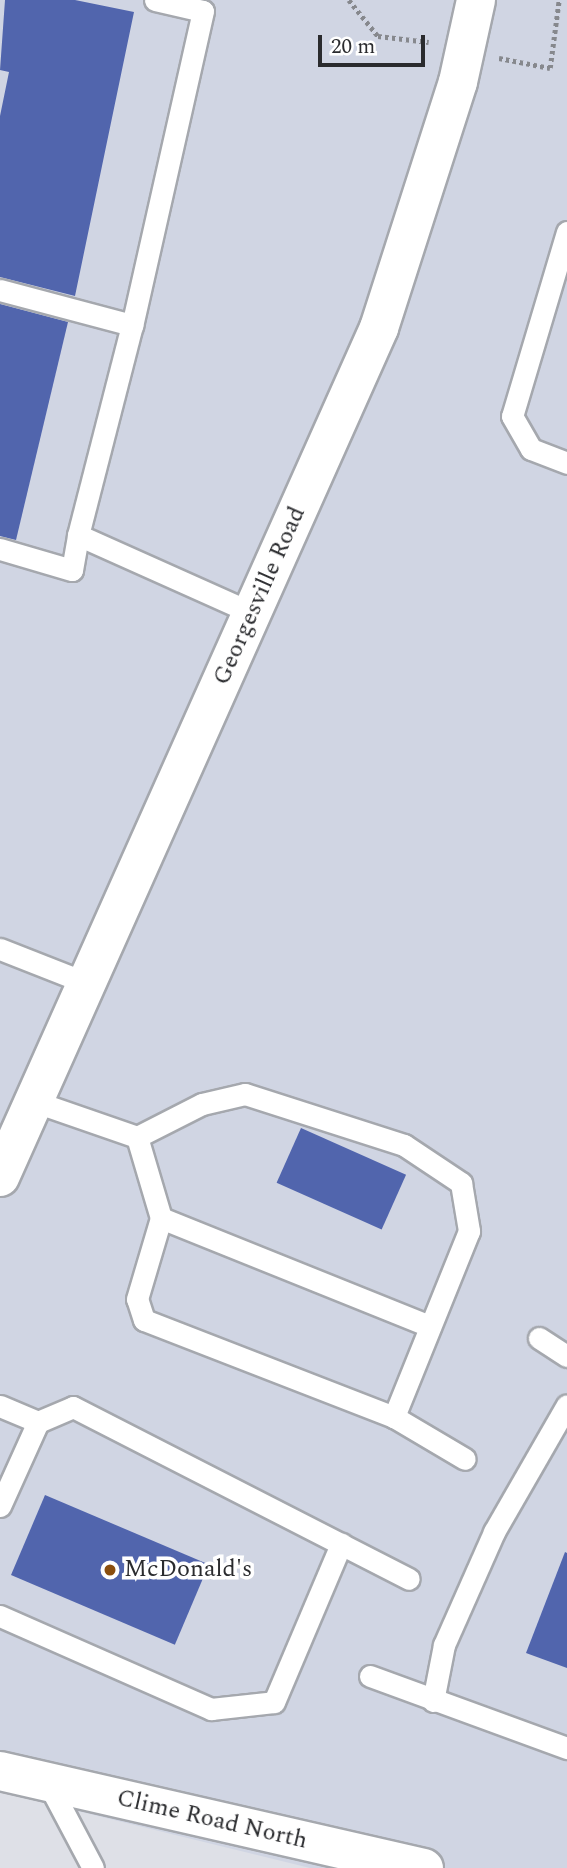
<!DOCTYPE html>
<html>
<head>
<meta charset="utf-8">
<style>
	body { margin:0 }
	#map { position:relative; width:567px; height:1868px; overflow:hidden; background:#dee0e7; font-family:Spectral,serif }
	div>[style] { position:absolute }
	.built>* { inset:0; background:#d0d5e3 }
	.building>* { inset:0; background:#5165ad; transform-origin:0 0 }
	.path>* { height:4.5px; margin-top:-2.25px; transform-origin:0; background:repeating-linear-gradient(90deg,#86888d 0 3.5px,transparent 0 7px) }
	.roads { filter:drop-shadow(2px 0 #a5a8ae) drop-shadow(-2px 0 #a5a8ae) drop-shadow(0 2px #a5a8ae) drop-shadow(0 -2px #a5a8ae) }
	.lane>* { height:21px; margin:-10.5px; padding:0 10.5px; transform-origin:10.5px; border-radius:10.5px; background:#fff }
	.street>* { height:38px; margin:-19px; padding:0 19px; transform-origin:19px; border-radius:19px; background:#fff }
	.secondary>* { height:38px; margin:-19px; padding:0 19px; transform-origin:19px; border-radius:19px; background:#fff }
	.dots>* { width:19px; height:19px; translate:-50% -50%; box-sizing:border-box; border:4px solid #fff; border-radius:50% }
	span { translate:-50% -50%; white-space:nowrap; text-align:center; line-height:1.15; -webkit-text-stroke:7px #fff; paint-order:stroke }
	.street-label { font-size:24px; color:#2a2b2e }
	.poi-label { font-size:24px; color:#2a2b2e }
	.left { translate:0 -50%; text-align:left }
	.scale { position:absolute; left:318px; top:35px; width:107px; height:32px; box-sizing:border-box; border:4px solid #2a2b2e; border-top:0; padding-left:9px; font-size:21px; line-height:24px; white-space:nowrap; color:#2a2b2e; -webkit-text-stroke:5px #fff; paint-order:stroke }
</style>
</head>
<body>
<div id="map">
	<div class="built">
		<i style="clip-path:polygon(0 0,567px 0,567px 1868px,310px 1868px,0 1792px)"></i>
	</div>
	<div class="building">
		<i style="clip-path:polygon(5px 0,75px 0,134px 12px,75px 296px,0 277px,0 116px,9px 72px,0 70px)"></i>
		<i style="clip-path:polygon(0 304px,68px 322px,16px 540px,0 536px)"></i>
		<i style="left:301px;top:1128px;width:115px;height:60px;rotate:24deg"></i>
		<i style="left:45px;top:1495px;width:178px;height:87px;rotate:23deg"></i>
		<i style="clip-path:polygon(565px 1552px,567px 1553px,567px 1668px,526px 1653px)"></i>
	</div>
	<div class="path">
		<i style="left:349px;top:0;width:46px;rotate:51.1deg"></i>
		<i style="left:378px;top:36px;width:51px;rotate:6.7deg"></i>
		<i style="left:499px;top:58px;width:52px;rotate:11.1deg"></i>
		<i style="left:550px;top:68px;width:69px;rotate:-82.5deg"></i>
	</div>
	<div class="roads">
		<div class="lane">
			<i style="left:155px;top:0;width:49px;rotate:12.9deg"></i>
			<i style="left:203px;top:11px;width:322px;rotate:102.7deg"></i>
			<i style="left:132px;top:325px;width:217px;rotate:104.4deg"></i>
			<i style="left:78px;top:535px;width:191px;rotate:24.1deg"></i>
			<i style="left:567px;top:232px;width:192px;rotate:106.6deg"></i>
			<i style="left:512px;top:416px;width:38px;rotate:60deg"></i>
			<i style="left:531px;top:449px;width:39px;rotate:21deg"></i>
			<i style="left:0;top:290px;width:137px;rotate:14.9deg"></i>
			<i style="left:0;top:549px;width:75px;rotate:16.3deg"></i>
			<i style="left:72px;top:570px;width:36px;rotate:-80deg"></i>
			<i style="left:0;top:949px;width:90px;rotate:21.4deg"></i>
			<i style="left:33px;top:1101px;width:110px;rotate:19.1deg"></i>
			<i style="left:137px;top:1137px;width:73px;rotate:-26.9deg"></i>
			<i style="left:202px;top:1104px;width:44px;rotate:-13.1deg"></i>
			<i style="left:245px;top:1094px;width:167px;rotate:17.8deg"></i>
			<i style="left:404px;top:1145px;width:69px;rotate:33.7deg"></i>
			<i style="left:461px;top:1183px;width:49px;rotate:80.5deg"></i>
			<i style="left:469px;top:1231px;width:201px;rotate:112deg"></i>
			<i style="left:394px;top:1417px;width:82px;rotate:30.6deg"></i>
			<i style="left:137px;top:1137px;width:84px;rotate:73.5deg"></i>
			<i style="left:539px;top:1338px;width:33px;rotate:33deg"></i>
			<i style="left:0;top:1406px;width:41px;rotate:22.8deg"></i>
			<i style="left:394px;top:1417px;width:268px;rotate:-158.8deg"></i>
			<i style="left:144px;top:1320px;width:22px;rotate:-108deg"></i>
			<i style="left:137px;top:1299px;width:84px;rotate:-73.5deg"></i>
			<i style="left:161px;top:1218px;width:290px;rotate:21.9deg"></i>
			<i style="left:0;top:1506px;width:92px;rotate:-65.7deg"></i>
			<i style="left:38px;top:1422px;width:38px;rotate:-23deg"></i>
			<i style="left:73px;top:1407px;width:377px;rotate:27.1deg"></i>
			<i style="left:0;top:1616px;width:231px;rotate:23.8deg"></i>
			<i style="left:211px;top:1709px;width:63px;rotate:-6.3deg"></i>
			<i style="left:274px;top:1702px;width:172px;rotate:-67deg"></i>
			<i style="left:370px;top:1676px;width:210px;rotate:20.1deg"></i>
			<i style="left:433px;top:1701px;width:57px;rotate:-78.9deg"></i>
			<i style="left:444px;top:1645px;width:124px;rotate:-66.1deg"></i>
			<i style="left:494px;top:1532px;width:146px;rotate:-60.1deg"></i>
			<i style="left:47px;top:1781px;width:98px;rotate:62.1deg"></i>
		</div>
		<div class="street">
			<i style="left:0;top:1771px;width:435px;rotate:12.9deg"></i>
		</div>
		<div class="secondary">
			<i style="left:0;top:1177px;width:930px;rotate:-65.94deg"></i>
			<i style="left:379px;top:328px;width:258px;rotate:-72.2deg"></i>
			<i style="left:458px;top:82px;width:84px;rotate:-77.6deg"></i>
		</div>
	</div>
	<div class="dots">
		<i style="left:110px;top:1570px;background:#8a4e0d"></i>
	</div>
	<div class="street-label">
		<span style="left:260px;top:596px;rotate:-66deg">Georgesville Road</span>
		<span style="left:212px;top:1820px;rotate:13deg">Clime Road North</span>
	</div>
	<div class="poi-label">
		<span class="left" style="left:124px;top:1570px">McDonald's</span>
	</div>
	<div class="scale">20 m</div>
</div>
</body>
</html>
